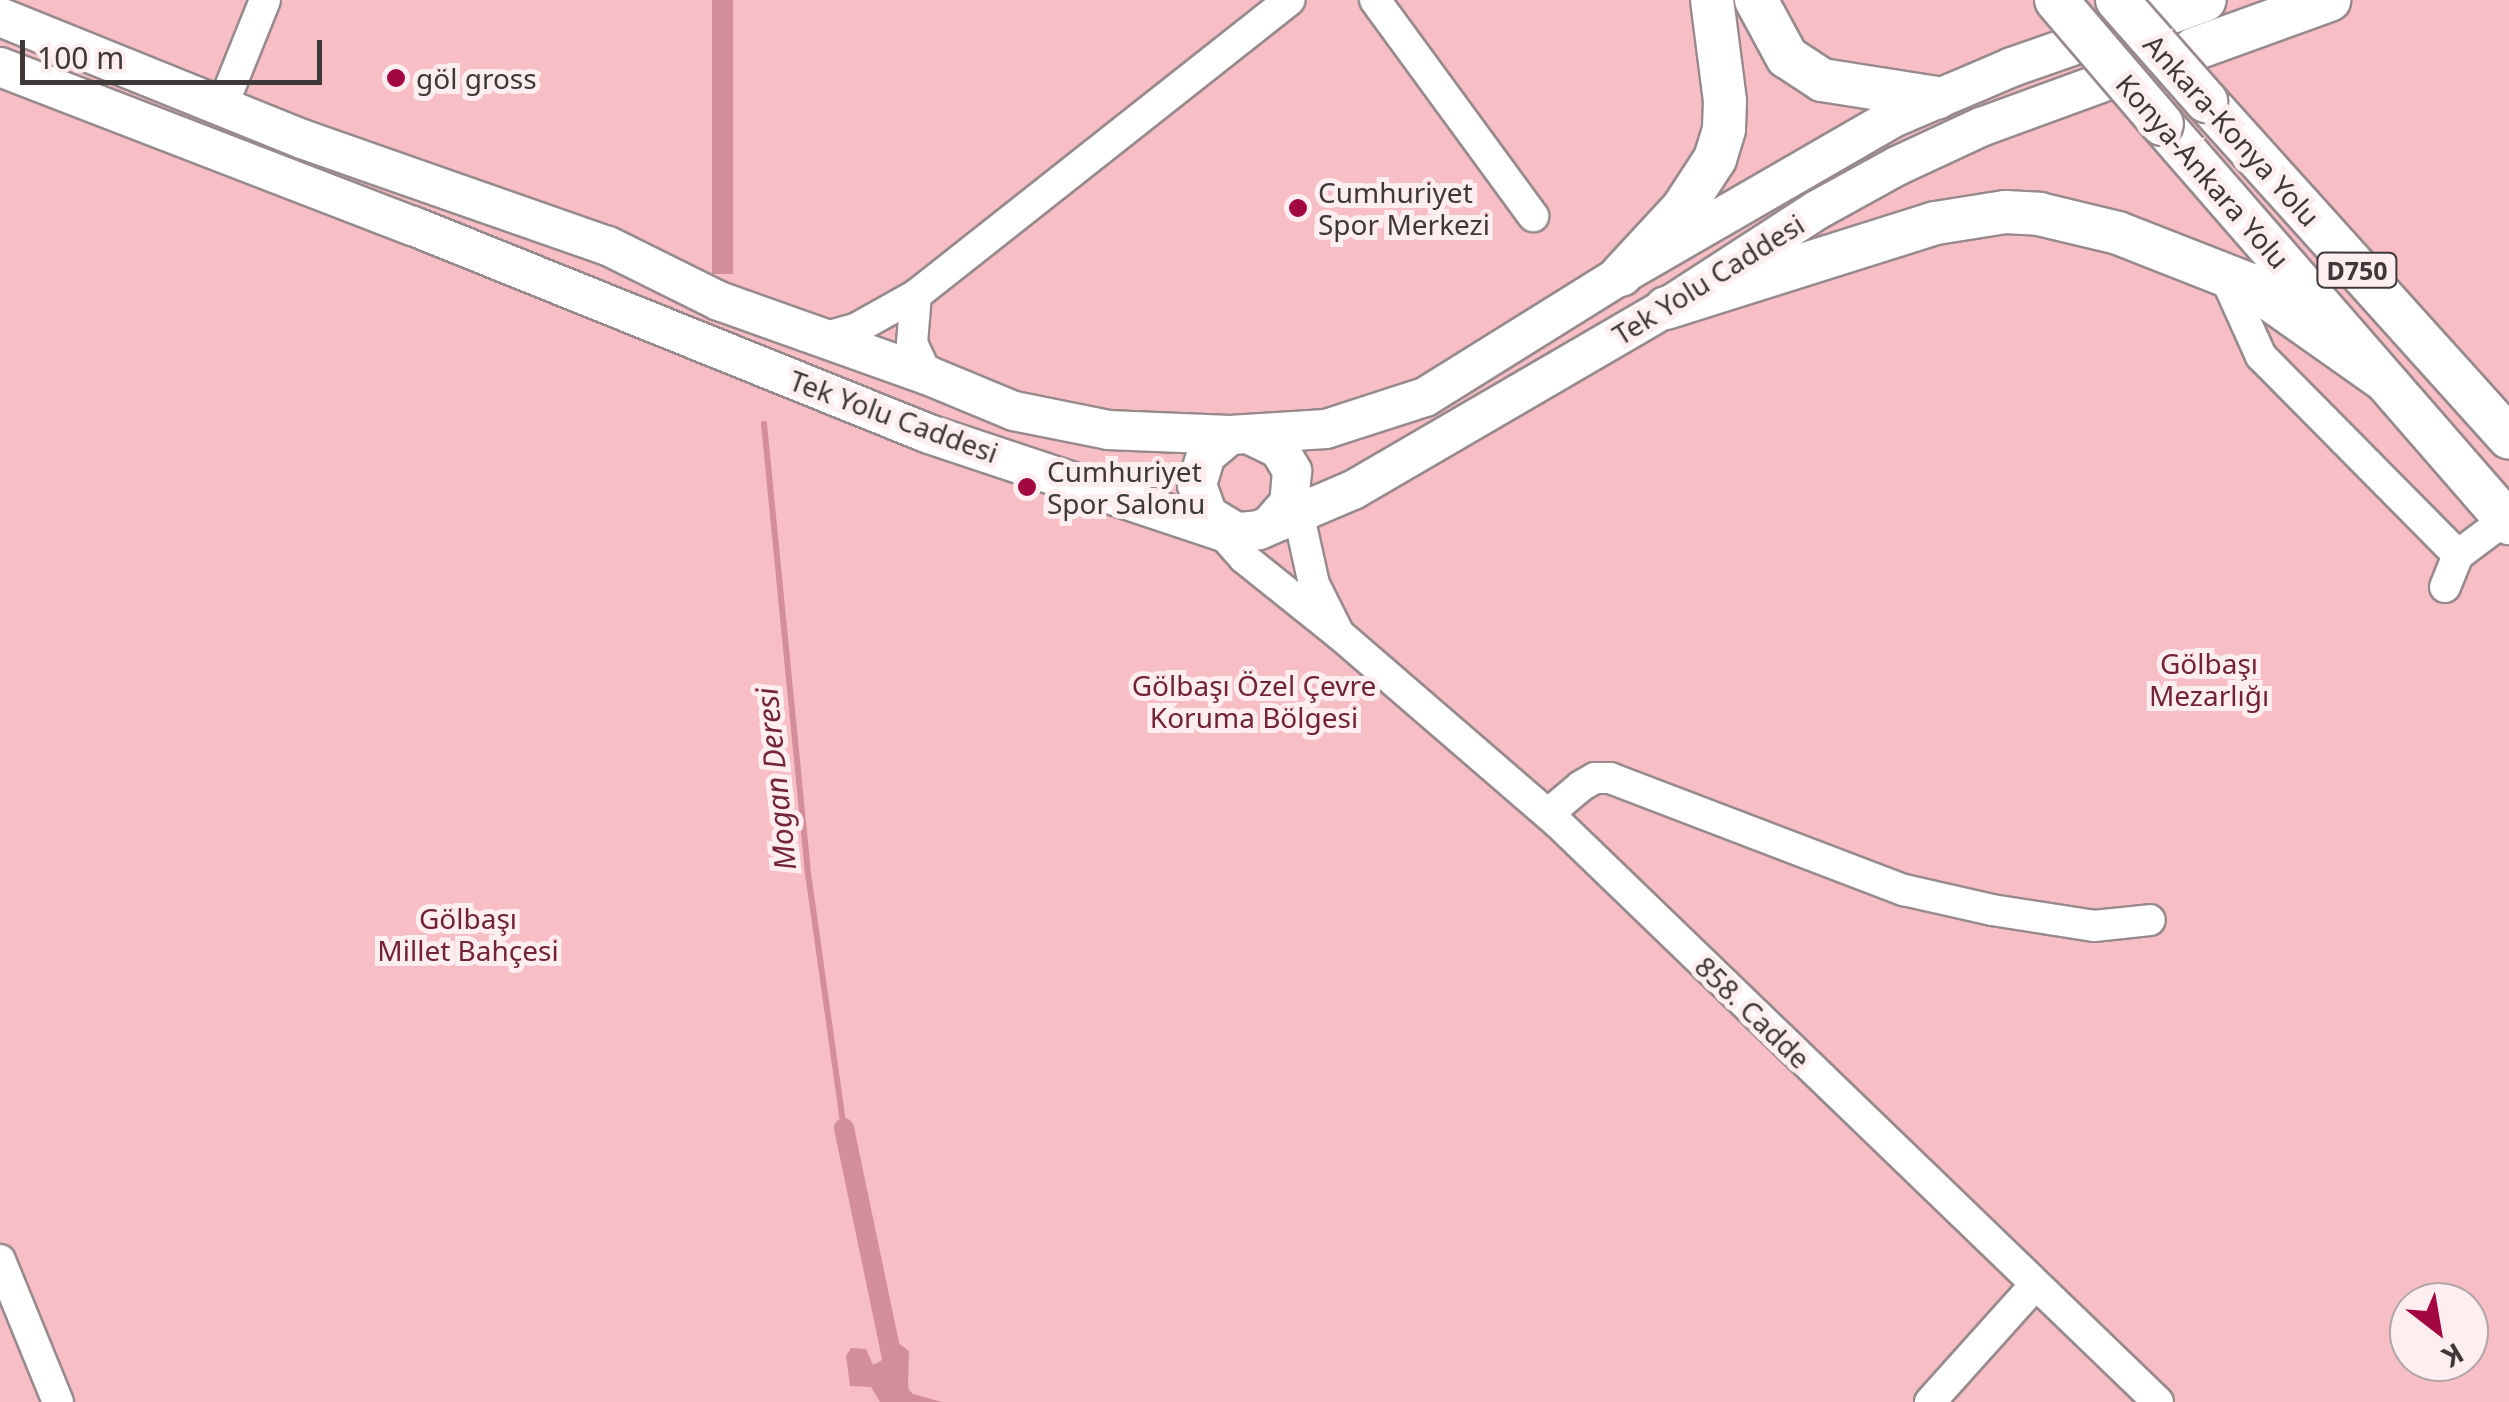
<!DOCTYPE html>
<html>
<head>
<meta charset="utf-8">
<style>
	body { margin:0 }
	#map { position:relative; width:2509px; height:1402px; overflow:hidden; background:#feeef0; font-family:"Noto Sans",sans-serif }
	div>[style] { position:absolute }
	.green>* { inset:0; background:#f7bec5 }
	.water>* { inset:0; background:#d28f99; transform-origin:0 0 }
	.stream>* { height:6px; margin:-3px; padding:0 3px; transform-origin:3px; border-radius:3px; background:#d28f99 }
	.canal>* { height:20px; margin:-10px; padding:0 10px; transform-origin:10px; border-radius:10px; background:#d28f99 }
	.roads { filter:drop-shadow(2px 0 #988a8c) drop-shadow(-2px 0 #988a8c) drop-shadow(0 2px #988a8c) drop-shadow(0 -2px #988a8c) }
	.minor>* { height:30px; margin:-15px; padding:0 15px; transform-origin:15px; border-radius:15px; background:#fff }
	.major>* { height:38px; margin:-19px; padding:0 19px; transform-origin:19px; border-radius:19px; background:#fff }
	.highway>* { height:42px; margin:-21px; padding:0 21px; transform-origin:21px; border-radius:21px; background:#fff }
	.bridges { filter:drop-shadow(2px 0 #988a8c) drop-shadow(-2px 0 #988a8c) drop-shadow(0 2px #988a8c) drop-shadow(0 -2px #988a8c) }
	.highway-bridge>* { height:42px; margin:-21px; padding:0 21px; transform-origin:21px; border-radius:21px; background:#fff }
	.dots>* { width:28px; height:28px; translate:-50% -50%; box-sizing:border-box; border:5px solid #feeef0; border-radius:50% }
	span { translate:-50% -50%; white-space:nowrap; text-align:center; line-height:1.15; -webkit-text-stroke:10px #feeef0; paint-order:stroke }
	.shield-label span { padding:2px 8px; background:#feeef0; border:2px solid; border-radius:8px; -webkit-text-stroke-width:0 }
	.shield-label { font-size:25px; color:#3e3838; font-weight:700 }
	.poi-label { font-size:28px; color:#3e3838 }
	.left { translate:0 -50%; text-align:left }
	.street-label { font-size:28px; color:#3e3838 }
	.park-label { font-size:28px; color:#732337 }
	.water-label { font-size:30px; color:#742538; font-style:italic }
	.north { position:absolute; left:2389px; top:1282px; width:100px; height:100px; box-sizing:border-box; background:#feeef0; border:2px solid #b1a5a6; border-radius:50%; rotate:149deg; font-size:28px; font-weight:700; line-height:40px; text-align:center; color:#3e3838 }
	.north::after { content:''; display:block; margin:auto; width:35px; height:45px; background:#a20741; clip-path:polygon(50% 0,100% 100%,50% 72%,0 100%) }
	.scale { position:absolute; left:20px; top:40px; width:302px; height:45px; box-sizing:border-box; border:5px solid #3e3838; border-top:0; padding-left:12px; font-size:30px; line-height:35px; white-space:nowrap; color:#3e3838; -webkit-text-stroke:8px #feeef0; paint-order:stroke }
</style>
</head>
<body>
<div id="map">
	<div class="green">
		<i style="clip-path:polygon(evenodd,0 0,2509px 0,2509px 1402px,0 1402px,0 0,2409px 1302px,2469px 1302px,2469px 1362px,2409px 1362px,2409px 1302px)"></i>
	</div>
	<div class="water">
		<i style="left:712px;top:0;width:21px;height:274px"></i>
		<i style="clip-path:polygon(886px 1342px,897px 1342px,909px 1351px,908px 1389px,913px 1394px,942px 1402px,880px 1402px,871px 1387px,850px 1386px,846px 1356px,851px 1348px,866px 1349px,873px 1365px,882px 1360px)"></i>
	</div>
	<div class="stream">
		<i style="left:764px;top:424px;width:444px;rotate:84.4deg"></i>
		<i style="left:807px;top:866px;width:265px;rotate:82deg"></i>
	</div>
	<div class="canal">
		<i style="left:844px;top:1128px;width:280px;rotate:78.2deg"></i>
	</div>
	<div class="roads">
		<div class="minor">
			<i style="left:1375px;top:0;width:268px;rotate:53.8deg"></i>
			<i style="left:222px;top:107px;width:115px;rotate:-68.1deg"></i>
			<i style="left:2223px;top:272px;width:92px;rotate:65.7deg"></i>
			<i style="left:2261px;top:356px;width:280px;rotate:45.3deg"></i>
			<i style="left:2458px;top:555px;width:60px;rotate:-36.9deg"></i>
			<i style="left:916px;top:295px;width:476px;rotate:-38.3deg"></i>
			<i style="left:823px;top:338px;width:35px;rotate:-16deg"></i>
			<i style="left:857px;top:328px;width:68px;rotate:-29.2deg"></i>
			<i style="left:916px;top:295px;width:48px;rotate:94.8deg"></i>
			<i style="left:912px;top:343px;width:35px;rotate:65deg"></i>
			<i style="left:1212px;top:522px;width:48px;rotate:48.4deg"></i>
			<i style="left:1244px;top:558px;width:122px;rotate:38.7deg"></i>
			<i style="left:1339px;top:634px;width:56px;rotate:-116.6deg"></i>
			<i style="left:1314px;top:584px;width:92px;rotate:-102.5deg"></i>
			<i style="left:2445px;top:587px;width:35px;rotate:-68deg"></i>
			<i style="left:1339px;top:634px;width:288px;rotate:40.8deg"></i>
			<i style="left:1557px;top:822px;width:835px;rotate:43.98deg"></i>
			<i style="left:1548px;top:814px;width:43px;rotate:-40.3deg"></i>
			<i style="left:1581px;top:786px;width:16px;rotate:-30deg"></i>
			<i style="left:1595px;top:778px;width:15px"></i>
			<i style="left:1610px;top:778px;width:315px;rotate:20.9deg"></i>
			<i style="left:1904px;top:890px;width:90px;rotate:12.8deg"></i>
			<i style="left:1992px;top:910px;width:103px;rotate:8.9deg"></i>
			<i style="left:2094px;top:926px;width:56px;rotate:-6.1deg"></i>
			<i style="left:0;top:1260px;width:153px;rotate:67.8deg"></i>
			<i style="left:1930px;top:1402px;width:157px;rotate:-48.1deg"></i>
		</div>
		<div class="major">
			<i style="left:0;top:17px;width:326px;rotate:22deg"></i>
			<i style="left:302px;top:139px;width:324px;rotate:19.3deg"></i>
			<i style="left:608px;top:246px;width:124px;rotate:26.4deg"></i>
			<i style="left:719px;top:301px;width:221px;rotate:19.6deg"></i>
			<i style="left:927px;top:375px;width:94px;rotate:22.5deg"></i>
			<i style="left:1014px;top:411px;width:96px;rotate:11.4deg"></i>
			<i style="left:1108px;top:430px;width:122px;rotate:2.3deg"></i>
			<i style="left:1230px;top:435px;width:96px;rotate:-3.6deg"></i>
			<i style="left:1326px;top:429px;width:104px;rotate:-17.9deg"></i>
			<i style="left:1425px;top:397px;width:231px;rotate:-31.9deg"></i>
			<i style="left:1621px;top:275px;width:316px;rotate:-30deg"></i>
			<i style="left:1895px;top:117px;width:127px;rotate:-23.1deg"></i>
			<i style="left:2012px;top:67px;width:161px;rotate:-19.2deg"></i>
			<i style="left:0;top:67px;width:443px;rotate:21.1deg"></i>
			<i style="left:413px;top:226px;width:556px;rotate:21.95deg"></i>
			<i style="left:929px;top:434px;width:314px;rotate:18.4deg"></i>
			<i style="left:1227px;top:533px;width:32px;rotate:-5deg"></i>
			<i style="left:1259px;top:530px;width:102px;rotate:-23.1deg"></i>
			<i style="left:1353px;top:490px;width:362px;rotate:-30.2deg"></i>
			<i style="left:1666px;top:308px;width:180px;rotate:-33deg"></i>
			<i style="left:1817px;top:210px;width:91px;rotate:-28.8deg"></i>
			<i style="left:1897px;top:166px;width:93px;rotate:-24.9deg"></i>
			<i style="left:1981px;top:127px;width:227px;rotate:-20.1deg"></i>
			<i style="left:1230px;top:435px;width:31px;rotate:140deg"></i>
			<i style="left:1206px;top:455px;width:31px;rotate:107deg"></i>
			<i style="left:1197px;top:485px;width:32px;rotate:70deg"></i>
			<i style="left:1208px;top:515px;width:31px;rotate:31deg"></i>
			<i style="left:1250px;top:435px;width:32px;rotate:26deg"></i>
			<i style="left:1279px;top:449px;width:26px;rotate:59deg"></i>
			<i style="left:1292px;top:471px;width:32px;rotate:95deg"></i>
			<i style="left:1289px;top:503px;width:29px;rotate:131deg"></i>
		</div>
		<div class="highway">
			<i style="left:1756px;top:0;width:65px;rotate:61.5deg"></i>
			<i style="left:1787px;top:57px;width:42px;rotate:33.3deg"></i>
			<i style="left:1822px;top:80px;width:116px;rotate:8.9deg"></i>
			<i style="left:2166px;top:14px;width:41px;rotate:-19.7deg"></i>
			<i style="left:2194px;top:49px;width:144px;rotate:-19.9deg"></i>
			<i style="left:2206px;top:101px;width:453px;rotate:48deg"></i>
			<i style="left:2162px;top:124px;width:529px;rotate:48.99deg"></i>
			<i style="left:1621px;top:275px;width:91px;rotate:-47.2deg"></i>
			<i style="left:1683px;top:208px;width:59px;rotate:-56.9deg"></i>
			<i style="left:1715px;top:159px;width:31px;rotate:-73deg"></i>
			<i style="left:1724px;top:129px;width:28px;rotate:-88deg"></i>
			<i style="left:1725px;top:101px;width:102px;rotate:-97.3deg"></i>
			<i style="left:1666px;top:308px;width:283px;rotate:-17.5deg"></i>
			<i style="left:1936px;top:223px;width:70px;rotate:-9.1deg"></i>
			<i style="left:2005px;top:212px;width:34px;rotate:3deg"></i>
			<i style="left:2039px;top:214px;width:81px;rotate:13.5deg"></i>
			<i style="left:2118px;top:233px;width:140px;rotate:21.4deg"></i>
			<i style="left:2248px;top:284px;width:161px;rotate:35.2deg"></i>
		</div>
	</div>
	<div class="bridges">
		<div class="highway-bridge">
			<i style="left:2056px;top:0;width:163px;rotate:49.5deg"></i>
			<i style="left:2117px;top:0;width:135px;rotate:48.6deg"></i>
		</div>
	</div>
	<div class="dots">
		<i style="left:396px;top:78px;background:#a20741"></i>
		<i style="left:1298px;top:208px;background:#a20741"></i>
		<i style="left:1027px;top:487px;background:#a20741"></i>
	</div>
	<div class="shield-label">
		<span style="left:2357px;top:270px">D750</span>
	</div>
	<div class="poi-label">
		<span class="left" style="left:416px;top:78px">göl gross</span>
		<span class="left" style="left:1318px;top:208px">Cumhuriyet<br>Spor Merkezi</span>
		<span class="left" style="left:1047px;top:487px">Cumhuriyet<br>Spor Salonu</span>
	</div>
	<div class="street-label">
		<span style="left:2232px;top:130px;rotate:48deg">Ankara-Konya Yolu</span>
		<span style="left:2203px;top:171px;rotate:49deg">Konya-Ankara Yolu</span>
		<span style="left:1708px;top:279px;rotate:-32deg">Tek Yolu Caddesi</span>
		<span style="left:894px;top:416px;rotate:20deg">Tek Yolu Caddesi</span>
		<span style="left:1753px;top:1012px;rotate:44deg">858. Cadde</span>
	</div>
	<div class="park-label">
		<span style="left:2209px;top:679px">Gölbaşı<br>Mezarlığı</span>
		<span style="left:1254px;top:701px">Gölbaşı Özel Çevre<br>Koruma Bölgesi</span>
		<span style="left:468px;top:934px">Gölbaşı<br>Millet Bahçesi</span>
	</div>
	<div class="water-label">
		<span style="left:776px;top:779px;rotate:-96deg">Mogan Deresi</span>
	</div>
	<div class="north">K</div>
	<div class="scale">100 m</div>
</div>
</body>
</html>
